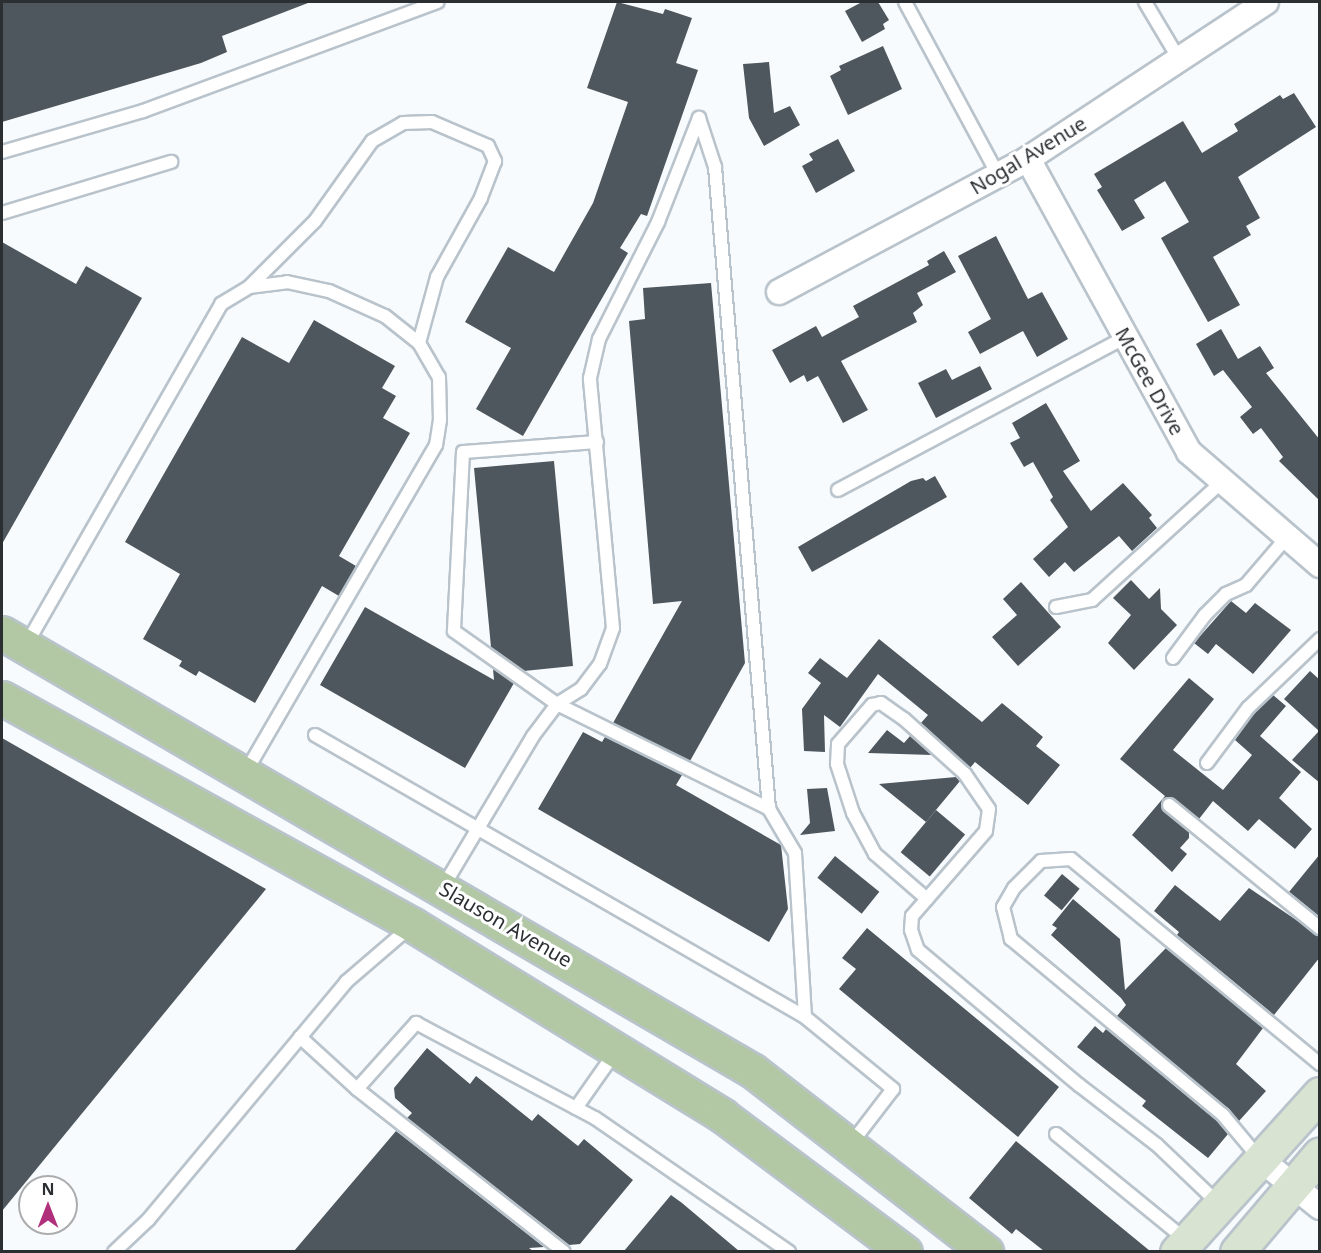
<!DOCTYPE html>
<html>
<head>
<meta charset="utf-8">
<style>
	body { margin:0 }
	#map { position:relative; width:1321px; height:1253px; overflow:hidden; background:#f7fbfe; font-family:"Noto Sans",sans-serif }
	div>[style] { position:absolute }
	.building>* { inset:0; background:#4e575d; transform-origin:0 0 }
	.roads { filter:drop-shadow(2px 0 #b9c3cb) drop-shadow(-2px 0 #b9c3cb) drop-shadow(0 2px #b9c3cb) drop-shadow(0 -2px #b9c3cb) }
	.lane>* { height:12px; margin:-6px; padding:0 6px; transform-origin:6px; border-radius:6px; background:#fff }
	.street>* { height:24px; margin:-12px; padding:0 12px; transform-origin:12px; border-radius:12px; background:#fff }
	.secondary>* { height:33px; margin:-16.5px; padding:0 16.5px; transform-origin:16.5px; border-radius:16.5px; background:#d9e3d2 }
	.primary>* { height:33px; margin:-16.5px; padding:0 16.5px; transform-origin:16.5px; border-radius:16.5px; background:#b2c8a4 }
	span { translate:-50% -50%; white-space:nowrap; text-align:center; line-height:1.15; -webkit-text-stroke:6px #fff; paint-order:stroke }
	.street-label { font-size:20px; color:#2b2f32 }
	.frame { position:absolute; inset:0; border:3px solid #2b2f32; pointer-events:none }
	.north { position:absolute; left:18px; top:1175px; width:60px; height:60px; box-sizing:border-box; background:#fff; border:2px solid #aaacad; border-radius:50%; rotate:0deg; font-size:16px; font-weight:700; line-height:24px; text-align:center; color:#2b2f32 }
	.north::after { content:''; display:block; margin:auto; width:21px; height:27px; background:#b02f7b; clip-path:polygon(50% 0,100% 100%,50% 72%,0 100%) }
</style>
</head>
<body>
<div id="map">
	<div class="building">
		<i style="clip-path:polygon(2px 2px,307px 2px,308px 3px,222px 36px,227px 52px,201px 63px,2px 122px)"></i>
		<i style="clip-path:polygon(617px 2px,663px 14px,665px 9px,692px 18px,676px 63px,698px 70px,647px 216px,641px 214px,620px 248px,628px 253px,523px 436px,476px 409px,511px 348px,465px 322px,508px 247px,554px 272px,593px 203px,628px 102px,587px 88px)"></i>
		<i style="clip-path:polygon(862px 2px,878px 2px,889px 20px,883px 24px,885px 29px,862px 42px,845px 11px)"></i>
		<i style="clip-path:polygon(883px 46px,902px 89px,848px 115px,830px 76px,841px 70px,839px 66px)"></i>
		<i style="clip-path:polygon(769px 62px,774px 113px,790px 106px,800px 125px,764px 146px,749px 118px,743px 64px)"></i>
		<i style="clip-path:polygon(1294px 93px,1316px 127px,1238px 177px,1260px 218px,1246px 226px,1251px 235px,1213px 257px,1240px 305px,1208px 322px,1161px 238px,1189px 222px,1165px 181px,1134px 200px,1145px 218px,1122px 231px,1097px 190px,1102px 187px,1094px 174px,1183px 121px,1202px 153px,1238px 131px,1234px 124px,1280px 95px,1283px 99px)"></i>
		<i style="clip-path:polygon(838px 139px,855px 171px,816px 193px,802px 166px,813px 160px,809px 154px)"></i>
		<i style="clip-path:polygon(996px 236px,1028px 299px,1042px 292px,1068px 339px,1037px 357px,1023px 331px,980px 354px,968px 332px,991px 319px,958px 256px)"></i>
		<i style="clip-path:polygon(2px 242px,76px 284px,86px 266px,142px 298px,2px 544px)"></i>
		<i style="clip-path:polygon(944px 251px,956px 272px,917px 293px,923px 305px,913px 313px,917px 322px,841px 361px,868px 410px,843px 423px,818px 376px,807px 382px,804px 375px,790px 383px,772px 350px,816px 326px,822px 337px,859px 317px,853px 306px,929px 265px,927px 261px)"></i>
		<i style="clip-path:polygon(711px 283px,745px 663px,690px 761px,613px 723px,682px 601px,653px 604px,629px 321px,645px 319px,643px 288px)"></i>
		<i style="clip-path:polygon(314px 320px,395px 366px,382px 388px,396px 396px,383px 418px,410px 433px,339px 556px,356px 566px,339px 596px,322px 586px,255px 703px,199px 671px,196px 676px,179px 666px,182px 661px,143px 639px,180px 574px,125px 542px,242px 337px,289px 363px)"></i>
		<i style="clip-path:polygon(1221px 329px,1238px 359px,1260px 346px,1274px 368px,1266px 373px,1320px 440px,1320px 501px,1279px 461px,1283px 457px,1261px 428px,1253px 434px,1240px 417px,1252px 407px,1223px 370px,1214px 376px,1196px 344px)"></i>
		<i style="clip-path:polygon(980px 366px,992px 389px,936px 418px,918px 383px,946px 369px,952px 380px)"></i>
		<i style="clip-path:polygon(1046px 403px,1080px 461px,1063px 471px,1091px 511px,1123px 483px,1152px 515px,1149px 518px,1157px 528px,1132px 551px,1119px 536px,1074px 572px,1065px 562px,1049px 577px,1033px 559px,1068px 527px,1050px 500px,1053px 497px,1033px 462px,1024px 467px,1010px 443px,1020px 438px,1012px 423px)"></i>
		<i style="clip-path:polygon(554px 461px,573px 666px,524px 671px,491px 647px,474px 468px)"></i>
		<i style="clip-path:polygon(935px 476px,947px 497px,812px 572px,798px 547px,911px 481px,923px 478px,926px 481px)"></i>
		<i style="clip-path:polygon(1131px 580px,1149px 599px,1160px 588px,1161px 609px,1177px 625px,1134px 670px,1108px 643px,1131px 615px,1113px 598px)"></i>
		<i style="clip-path:polygon(1021px 582px,1061px 627px,1018px 666px,992px 637px,1017px 615px,1003px 599px)"></i>
		<i style="clip-path:polygon(1231px 601px,1246px 613px,1255px 603px,1291px 630px,1253px 674px,1216px 644px,1208px 654px,1194px 643px)"></i>
		<i style="clip-path:polygon(365px 607px,494px 680px,493px 669px,514px 683px,465px 768px,320px 685px)"></i>
		<i style="clip-path:polygon(879px 639px,982px 722px,1002px 703px,1043px 737px,1036px 746px,1060px 765px,1028px 805px,975px 762px,970px 768px,921px 723px,928px 715px,878px 674px,840px 727px,824px 715px,825px 752px,804px 751px,802px 709px,821px 683px,808px 673px,820px 658px,847px 678px)"></i>
		<i style="clip-path:polygon(1310px 671px,1320px 680px,1320px 783px,1292px 760px,1319px 731px,1284px 699px)"></i>
		<i style="clip-path:polygon(1189px 678px,1214px 699px,1173px 750px,1223px 790px,1252px 755px,1235px 740px,1254px 713px,1273px 695px,1286px 706px,1260px 736px,1301px 772px,1279px 798px,1312px 829px,1295px 849px,1259px 819px,1248px 831px,1213px 801px,1199px 819px,1170px 797px,1162px 800px,1162px 808px,1189px 832px,1189px 838px,1180px 848px,1187px 854px,1172px 872px,1132px 835px,1165px 796px,1120px 759px)"></i>
		<i style="clip-path:polygon(887px 730px,904px 743px,910px 736px,932px 755px,868px 753px)"></i>
		<i style="clip-path:polygon(583px 732px,602px 742px,605px 737px,682px 775px,676px 785px,781px 845px,788px 909px,769px 942px,538px 809px)"></i>
		<i style="clip-path:polygon(2px 738px,266px 889px,2px 1211px)"></i>
		<i style="clip-path:polygon(956px 777px,960px 781px,926px 822px,879px 784px)"></i>
		<i style="clip-path:polygon(827px 788px,835px 831px,800px 835px,810px 823px,807px 789px)"></i>
		<i style="left:936px;top:810px;width:38px;height:55px;rotate:40deg"></i>
		<i style="clip-path:polygon(1320px 854px,1320px 917px,1289px 892px)"></i>
		<i style="left:835px;top:856px;width:57px;height:28px;rotate:39deg"></i>
		<i style="left:1062px;top:874px;width:23px;height:28px;rotate:40deg"></i>
		<i style="clip-path:polygon(1175px 885px,1220px 921px,1249px 888px,1320px 936px,1320px 957px,1274px 1015px,1177px 935px,1179px 932px,1154px 911px)"></i>
		<i style="clip-path:polygon(1073px 899px,1120px 939px,1125px 990px,1166px 948px,1263px 1028px,1236px 1064px,1266px 1091px,1239px 1121px,1117px 1016px,1126px 1005px,1121px 998px,1051px 935px,1057px 928px,1052px 925px)"></i>
		<i style="clip-path:polygon(867px 928px,1059px 1087px,1018px 1137px,839px 989px,856px 969px,842px 958px)"></i>
		<i style="clip-path:polygon(1095px 1026px,1103px 1033px,1106px 1029px,1217px 1121px,1228px 1134px,1208px 1158px,1142px 1106px,1146px 1101px,1077px 1047px)"></i>
		<i style="clip-path:polygon(427px 1048px,470px 1084px,476px 1076px,532px 1121px,538px 1114px,578px 1146px,584px 1139px,633px 1180px,580px 1244px,569px 1245px,407px 1118px,412px 1113px,395px 1098px,394px 1088px)"></i>
		<i style="clip-path:polygon(396px 1131px,544px 1247px,529px 1248px,533px 1251px,294px 1251px)"></i>
		<i style="clip-path:polygon(1016px 1141px,1150px 1251px,1044px 1251px,1016px 1229px,1012px 1234px,969px 1198px)"></i>
		<i style="clip-path:polygon(671px 1195px,682px 1203px,739px 1251px,624px 1251px)"></i>
	</div>
	<div class="roads">
		<div class="lane">
			<i style="left:905px;top:2px;width:196px;rotate:61.7deg"></i>
			<i style="left:1145px;top:2px;width:66px;rotate:59.2deg"></i>
			<i style="left:699px;top:118px;width:52px;rotate:71.9deg"></i>
			<i style="left:715px;top:167px;width:644px;rotate:85.19deg"></i>
			<i style="left:2px;top:152px;width:147px;rotate:-16.2deg"></i>
			<i style="left:143px;top:111px;width:314px;rotate:-20.3deg"></i>
			<i style="left:2px;top:213px;width:177px;rotate:-16.8deg"></i>
			<i style="left:249px;top:287px;width:93px;rotate:-45deg"></i>
			<i style="left:315px;top:221px;width:98px;rotate:-54.5deg"></i>
			<i style="left:372px;top:141px;width:36px;rotate:-30deg"></i>
			<i style="left:403px;top:123px;width:29px;rotate:-2deg"></i>
			<i style="left:432px;top:122px;width:61px;rotate:23.2deg"></i>
			<i style="left:488px;top:146px;width:17px;rotate:65deg"></i>
			<i style="left:495px;top:161px;width:40px;rotate:111deg"></i>
			<i style="left:481px;top:198px;width:90px;rotate:119.1deg"></i>
			<i style="left:437px;top:277px;width:68px;rotate:105.3deg"></i>
			<i style="left:597px;top:442px;width:134px;rotate:175.7deg"></i>
			<i style="left:463px;top:452px;width:179px;rotate:92.9deg"></i>
			<i style="left:454px;top:631px;width:126px;rotate:35.3deg"></i>
			<i style="left:557px;top:704px;width:237px;rotate:26.3deg"></i>
			<i style="left:769px;top:809px;width:51px;rotate:59.4deg"></i>
			<i style="left:795px;top:853px;width:164px;rotate:86.5deg"></i>
			<i style="left:838px;top:490px;width:326px;rotate:-28deg"></i>
			<i style="left:1056px;top:607px;width:37px;rotate:-11deg"></i>
			<i style="left:1092px;top:600px;width:177px;rotate:-42.3deg"></i>
			<i style="left:26px;top:645px;width:393px;rotate:-60.2deg"></i>
			<i style="left:221px;top:304px;width:33px;rotate:-31deg"></i>
			<i style="left:249px;top:287px;width:38px;rotate:-7deg"></i>
			<i style="left:287px;top:282px;width:43px;rotate:12.1deg"></i>
			<i style="left:329px;top:291px;width:61px;rotate:24.1deg"></i>
			<i style="left:385px;top:316px;width:43px;rotate:38.5deg"></i>
			<i style="left:419px;top:343px;width:39px;rotate:60deg"></i>
			<i style="left:439px;top:377px;width:43px;rotate:88.7deg"></i>
			<i style="left:440px;top:420px;width:25px;rotate:99deg"></i>
			<i style="left:436px;top:445px;width:380px;rotate:120.2deg"></i>
			<i style="left:1173px;top:658px;width:54px;rotate:-53.3deg"></i>
			<i style="left:1205px;top:615px;width:30px;rotate:-45deg"></i>
			<i style="left:1226px;top:594px;width:22px;rotate:-24deg"></i>
			<i style="left:1246px;top:585px;width:63px;rotate:-49.5deg"></i>
			<i style="left:315px;top:735px;width:565px;rotate:29.92deg"></i>
			<i style="left:805px;top:1017px;width:114px;rotate:39.3deg"></i>
			<i style="left:893px;top:1089px;width:71px;rotate:127.5deg"></i>
			<i style="left:1207px;top:763px;width:69px;rotate:-53.3deg"></i>
			<i style="left:1248px;top:708px;width:100px;rotate:-43.8deg"></i>
			<i style="left:1169px;top:805px;width:195px;rotate:39.2deg"></i>
			<i style="left:443px;top:887px;width:176px;rotate:-59.2deg"></i>
			<i style="left:533px;top:736px;width:40px;rotate:-53deg"></i>
			<i style="left:557px;top:704px;width:28px;rotate:-32deg"></i>
			<i style="left:581px;top:689px;width:31px;rotate:-53deg"></i>
			<i style="left:600px;top:664px;width:38px;rotate:-70deg"></i>
			<i style="left:613px;top:628px;width:251px;rotate:-95.3deg"></i>
			<i style="left:590px;top:378px;width:40px;rotate:-77deg"></i>
			<i style="left:599px;top:339px;width:131px;rotate:-63.2deg"></i>
			<i style="left:658px;top:222px;width:112px;rotate:-68.5deg"></i>
			<i style="left:927px;top:899px;width:69px;rotate:-139.1deg"></i>
			<i style="left:875px;top:854px;width:47px;rotate:-118.2deg"></i>
			<i style="left:853px;top:813px;width:52px;rotate:-108.1deg"></i>
			<i style="left:837px;top:764px;width:20px;rotate:-87deg"></i>
			<i style="left:838px;top:744px;width:52px;rotate:-48.9deg"></i>
			<i style="left:872px;top:705px;width:9px;rotate:-13deg"></i>
			<i style="left:881px;top:703px;width:28px;rotate:35deg"></i>
			<i style="left:904px;top:719px;width:82px;rotate:42deg"></i>
			<i style="left:965px;top:774px;width:42px;rotate:55.6deg"></i>
			<i style="left:989px;top:809px;width:22px;rotate:98deg"></i>
			<i style="left:986px;top:831px;width:113px;rotate:131deg"></i>
			<i style="left:912px;top:916px;width:14px;rotate:94deg"></i>
			<i style="left:911px;top:930px;width:21px;rotate:71deg"></i>
			<i style="left:918px;top:950px;width:210px;rotate:40deg"></i>
			<i style="left:1079px;top:1085px;width:98px;rotate:37.6deg"></i>
			<i style="left:1157px;top:1145px;width:84px;rotate:43.6deg"></i>
			<i style="left:300px;top:1037px;width:77px;rotate:42.4deg"></i>
			<i style="left:357px;top:1089px;width:89px;rotate:-48.2deg"></i>
			<i style="left:416px;top:1023px;width:203px;rotate:28deg"></i>
			<i style="left:595px;top:1118px;width:236px;rotate:34.6deg"></i>
			<i style="left:357px;top:1089px;width:263px;rotate:38.2deg"></i>
			<i style="left:576px;top:1108px;width:70px;rotate:-54.9deg"></i>
			<i style="left:1056px;top:1134px;width:168px;rotate:39.2deg"></i>
			<i style="left:1259px;top:1158px;width:56px;rotate:-129.9deg"></i>
			<i style="left:1223px;top:1115px;width:276px;rotate:-140.3deg"></i>
			<i style="left:1011px;top:939px;width:33px;rotate:-104deg"></i>
			<i style="left:1003px;top:907px;width:22px;rotate:-60deg"></i>
			<i style="left:1014px;top:888px;width:38px;rotate:-45deg"></i>
			<i style="left:1041px;top:861px;width:30px;rotate:-4deg"></i>
			<i style="left:1071px;top:859px;width:323px;rotate:39.5deg"></i>
			<i style="left:114px;top:1252px;width:47px;rotate:-43.3deg"></i>
			<i style="left:148px;top:1220px;width:310px;rotate:-50.2deg"></i>
			<i style="left:346px;top:982px;width:84px;rotate:-40.7deg"></i>
		</div>
		<div class="street">
			<i style="left:1028px;top:159px;width:334px;rotate:61.2deg"></i>
			<i style="left:1189px;top:452px;width:173px;rotate:40.8deg"></i>
			<i style="left:779px;top:292px;width:282px;rotate:-28.1deg"></i>
			<i style="left:1028px;top:159px;width:285px;rotate:-33.4deg"></i>
			<i style="left:1260px;top:1159px;width:77px;rotate:38.7deg"></i>
		</div>
		<div class="secondary">
			<i style="left:1177px;top:1252px;width:213px;rotate:-47.9deg"></i>
			<i style="left:1237px;top:1252px;width:128px;rotate:-49.7deg"></i>
		</div>
		<div class="primary">
			<i style="left:2px;top:633px;width:869px;rotate:30.25deg"></i>
			<i style="left:753px;top:1071px;width:295px;rotate:37.8deg"></i>
			<i style="left:2px;top:698px;width:470px;rotate:28.9deg"></i>
			<i style="left:413px;top:925px;width:364px;rotate:31.6deg"></i>
			<i style="left:723px;top:1116px;width:227px;rotate:36.8deg"></i>
		</div>
	</div>
	<div class="street-label">
		<span style="left:1028px;top:155px;rotate:-31deg">Nogal Avenue</span>
		<span style="left:1150px;top:381px;rotate:61deg">McGee Drive</span>
		<span style="left:506px;top:924px;rotate:30deg">Slauson Avenue</span>
	</div>
	<div class="frame"></div>
	<div class="north">N</div>
</div>
</body>
</html>
